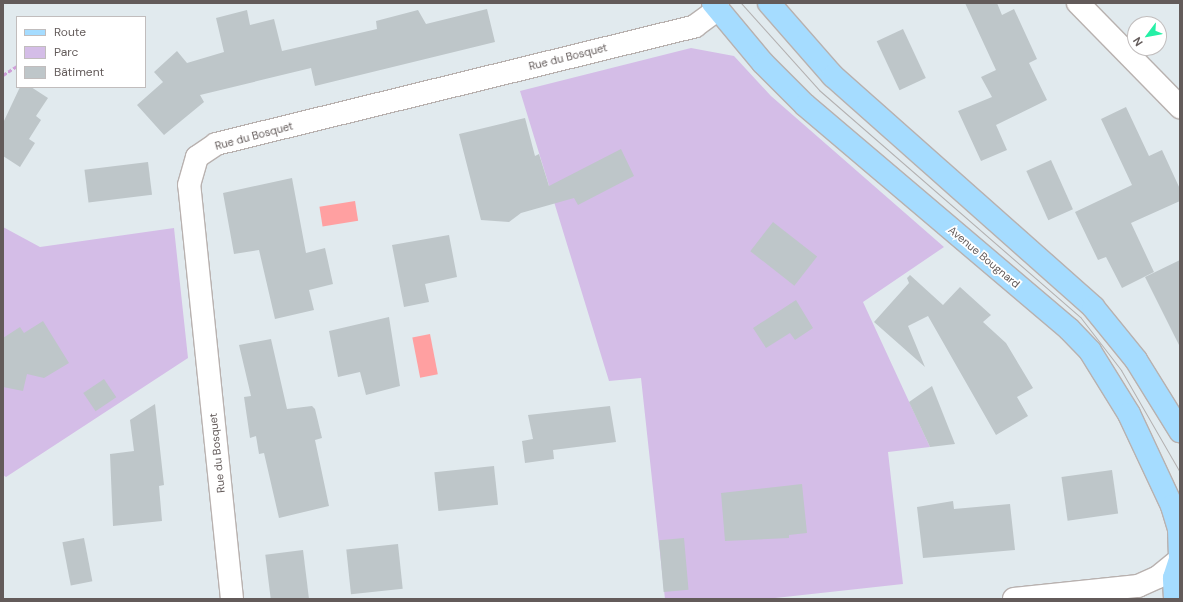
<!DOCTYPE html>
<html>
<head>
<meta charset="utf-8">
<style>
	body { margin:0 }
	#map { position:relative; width:1183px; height:602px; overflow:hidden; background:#e1eaee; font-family:"DM Sans",sans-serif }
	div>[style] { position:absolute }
	.green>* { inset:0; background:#d4bde7 }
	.water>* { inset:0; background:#ffa0a1; transform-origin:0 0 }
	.building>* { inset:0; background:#bec6c9; transform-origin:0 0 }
	.path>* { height:2.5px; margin-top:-1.25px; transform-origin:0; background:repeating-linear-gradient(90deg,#cf9fd9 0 4px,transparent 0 6px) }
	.roads { filter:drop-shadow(1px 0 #b8b1af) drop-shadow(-1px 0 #b8b1af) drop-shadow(0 1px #b8b1af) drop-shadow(0 -1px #b8b1af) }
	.minor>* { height:22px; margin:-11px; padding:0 11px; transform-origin:11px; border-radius:11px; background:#fff }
	.major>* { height:22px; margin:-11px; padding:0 11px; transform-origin:11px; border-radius:11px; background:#a5dcff }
	.tram>* { height:1px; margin:-0.5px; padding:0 0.5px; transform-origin:0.5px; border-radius:0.5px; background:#b3b1b1 }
	span { translate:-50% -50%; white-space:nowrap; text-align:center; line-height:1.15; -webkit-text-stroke:3.5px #fff; paint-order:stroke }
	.street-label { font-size:11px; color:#635b5a }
	.frame { position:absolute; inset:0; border:4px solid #635b5a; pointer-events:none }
	.legend { position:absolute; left:16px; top:16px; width:130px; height:72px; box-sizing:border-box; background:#fff; border:1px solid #c1bdbd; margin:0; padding:5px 7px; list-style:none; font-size:12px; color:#635b5a }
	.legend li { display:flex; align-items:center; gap:8px; height:20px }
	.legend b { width:20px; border:1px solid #c1bdbd }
	.north { position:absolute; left:1127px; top:16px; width:40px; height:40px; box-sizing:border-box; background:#fff; border:1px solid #c1bdbd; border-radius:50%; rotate:238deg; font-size:11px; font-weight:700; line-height:16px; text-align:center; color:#635b5a }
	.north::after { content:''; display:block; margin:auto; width:14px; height:18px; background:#25f0a6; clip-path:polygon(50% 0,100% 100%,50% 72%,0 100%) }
</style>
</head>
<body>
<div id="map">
	<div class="green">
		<i style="clip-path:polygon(691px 48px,734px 56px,771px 96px,944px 247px,863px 302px,930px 447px,888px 452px,903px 584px,766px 599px,665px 599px,641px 378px,609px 381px,520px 91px)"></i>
		<i style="clip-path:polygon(3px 227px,40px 247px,174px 228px,188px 358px,6px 477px,3px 475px)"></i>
	</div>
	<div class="water">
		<i style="left:355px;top:201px;width:20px;height:36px;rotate:81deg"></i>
		<i style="left:430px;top:334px;width:41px;height:18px;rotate:79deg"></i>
	</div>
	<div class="building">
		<i style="clip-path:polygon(965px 3px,997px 3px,1002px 15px,1014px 9px,1037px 59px,1029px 63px,1047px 100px,996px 125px,1007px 150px,981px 161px,958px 111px,992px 97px,981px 77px,996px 70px)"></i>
		<i style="clip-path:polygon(487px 9px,495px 42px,315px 86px,311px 68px,200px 95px,204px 102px,164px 135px,137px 105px,163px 82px,154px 72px,177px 51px,187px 63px,224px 52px,216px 18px,247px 10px,250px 25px,274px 19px,282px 51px,377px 29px,376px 21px,418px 10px,426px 24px)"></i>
		<i style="left:903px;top:29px;width:54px;height:29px;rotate:65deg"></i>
		<i style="clip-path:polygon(20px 87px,31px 87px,48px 98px,36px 116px,41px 120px,29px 139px,35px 143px,20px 167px,3px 156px,3px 123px)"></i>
		<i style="clip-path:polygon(1126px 107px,1149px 156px,1162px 150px,1180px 189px,1180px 201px,1131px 223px,1154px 272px,1122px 288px,1106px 257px,1098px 260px,1075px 212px,1132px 185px,1101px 119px)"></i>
		<i style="clip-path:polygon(525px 118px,535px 156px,539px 154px,549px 186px,621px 149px,634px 176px,578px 205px,574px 198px,521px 213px,509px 222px,481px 220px,459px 134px)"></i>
		<i style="left:1051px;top:160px;width:54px;height:27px;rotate:66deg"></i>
		<i style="left:148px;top:162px;width:33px;height:64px;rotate:83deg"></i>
		<i style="clip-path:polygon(292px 178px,306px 253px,325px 248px,333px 284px,309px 290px,314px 310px,275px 319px,259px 250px,234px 254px,223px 193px)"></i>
		<i style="left:773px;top:222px;width:56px;height:37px;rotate:38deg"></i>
		<i style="clip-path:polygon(449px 235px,457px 277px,425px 284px,429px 302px,404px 307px,392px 245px)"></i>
		<i style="clip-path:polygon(1180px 260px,1180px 347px,1145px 277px)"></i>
		<i style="clip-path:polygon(910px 275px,943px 305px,960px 287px,991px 315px,983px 322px,1006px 343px,1033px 388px,1017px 397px,1028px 416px,996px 435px,928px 316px,908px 326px,925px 367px,874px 322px,909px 283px,907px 278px)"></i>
		<i style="clip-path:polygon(796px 300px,813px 328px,795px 340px,790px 333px,766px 348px,753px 328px)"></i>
		<i style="clip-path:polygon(389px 317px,400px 386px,366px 395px,360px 372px,338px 377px,329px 331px)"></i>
		<i style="clip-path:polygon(43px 321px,69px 363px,44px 378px,27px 374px,23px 391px,3px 387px,3px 338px,20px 327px,24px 333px)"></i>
		<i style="clip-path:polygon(271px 339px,287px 409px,312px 406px,315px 409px,322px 438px,315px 440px,329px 506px,279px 518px,264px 453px,259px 454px,256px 436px,250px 438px,244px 397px,251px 396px,239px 345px)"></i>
		<i style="left:104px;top:379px;width:22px;height:25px;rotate:56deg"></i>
		<i style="clip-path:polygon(932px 386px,955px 444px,930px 447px,909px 402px)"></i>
		<i style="clip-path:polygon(155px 404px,164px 485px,159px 486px,162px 521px,113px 526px,110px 454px,134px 451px,130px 420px)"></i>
		<i style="clip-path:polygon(610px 406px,616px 442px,553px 450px,554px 459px,525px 463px,522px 441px,533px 439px,528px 415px)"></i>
		<i style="left:494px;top:466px;width:39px;height:60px;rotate:84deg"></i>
		<i style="left:1112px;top:470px;width:44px;height:51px;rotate:82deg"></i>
		<i style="clip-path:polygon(802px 484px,807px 533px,789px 535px,789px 538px,725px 541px,721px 493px)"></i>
		<i style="clip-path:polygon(953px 501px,954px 509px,1010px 504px,1015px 550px,923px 558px,917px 507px)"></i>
		<i style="left:84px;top:538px;width:44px;height:22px;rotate:79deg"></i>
		<i style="left:684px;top:538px;width:52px;height:25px;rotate:85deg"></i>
		<i style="left:398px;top:544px;width:45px;height:52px;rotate:84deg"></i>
		<i style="left:303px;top:550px;width:49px;height:38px;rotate:83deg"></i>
	</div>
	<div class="path">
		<i style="left:3px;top:75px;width:17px;rotate:-33deg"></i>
	</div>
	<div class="roads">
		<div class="minor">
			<i style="left:1078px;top:3px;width:146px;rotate:45.6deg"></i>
			<i style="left:232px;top:599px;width:416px;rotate:-95.9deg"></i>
			<i style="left:189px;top:185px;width:29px;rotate:-74deg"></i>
			<i style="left:197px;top:157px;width:23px;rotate:-34deg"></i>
			<i style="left:216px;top:144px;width:493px;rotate:-13.8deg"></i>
			<i style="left:695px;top:26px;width:29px;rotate:-36deg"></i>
			<i style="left:1014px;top:599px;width:125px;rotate:-6deg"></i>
			<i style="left:1138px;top:586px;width:22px;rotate:-24deg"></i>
			<i style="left:1158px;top:577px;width:28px;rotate:-39deg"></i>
		</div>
		<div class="major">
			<i style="left:713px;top:3px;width:78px;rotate:50.2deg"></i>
			<i style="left:763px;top:63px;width:59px;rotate:45deg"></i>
			<i style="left:805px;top:105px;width:346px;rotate:40.3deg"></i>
			<i style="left:1069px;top:329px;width:30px;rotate:46deg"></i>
			<i style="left:1090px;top:351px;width:74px;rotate:58.2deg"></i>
			<i style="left:1129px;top:414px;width:102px;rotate:64.9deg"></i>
			<i style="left:1172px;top:506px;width:24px;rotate:73deg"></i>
			<i style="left:1179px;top:529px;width:30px;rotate:88deg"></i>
			<i style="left:769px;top:3px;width:97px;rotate:48.8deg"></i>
			<i style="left:833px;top:76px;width:348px;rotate:41.6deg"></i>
			<i style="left:1093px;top:307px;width:68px;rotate:50.9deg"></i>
			<i style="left:1136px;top:360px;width:84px;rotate:58.2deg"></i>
			<i style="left:1175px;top:599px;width:21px;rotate:-93deg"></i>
			<i style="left:1174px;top:578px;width:20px;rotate:-72deg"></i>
		</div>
	</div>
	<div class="tram">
		<i style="left:741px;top:3px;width:117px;rotate:48.1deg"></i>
		<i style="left:819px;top:90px;width:347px;rotate:41deg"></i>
		<i style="left:1081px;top:318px;width:66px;rotate:52.4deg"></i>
		<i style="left:1121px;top:370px;width:118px;rotate:60deg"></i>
	</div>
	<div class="street-label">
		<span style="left:568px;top:57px;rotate:-14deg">Rue du Bosquet</span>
		<span style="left:254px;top:136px;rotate:-15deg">Rue du Bosquet</span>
		<span style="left:984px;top:257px;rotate:40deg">Avenue Bougnard</span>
		<span style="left:217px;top:453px;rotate:-96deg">Rue du Bosquet</span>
	</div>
	<div class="frame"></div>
	<ul class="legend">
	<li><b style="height:5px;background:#a5dcff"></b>Route</li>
	<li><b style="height:11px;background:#d4bde7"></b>Parc</li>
	<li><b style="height:11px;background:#bec6c9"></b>Bâtiment</li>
	</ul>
	<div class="north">N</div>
</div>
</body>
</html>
